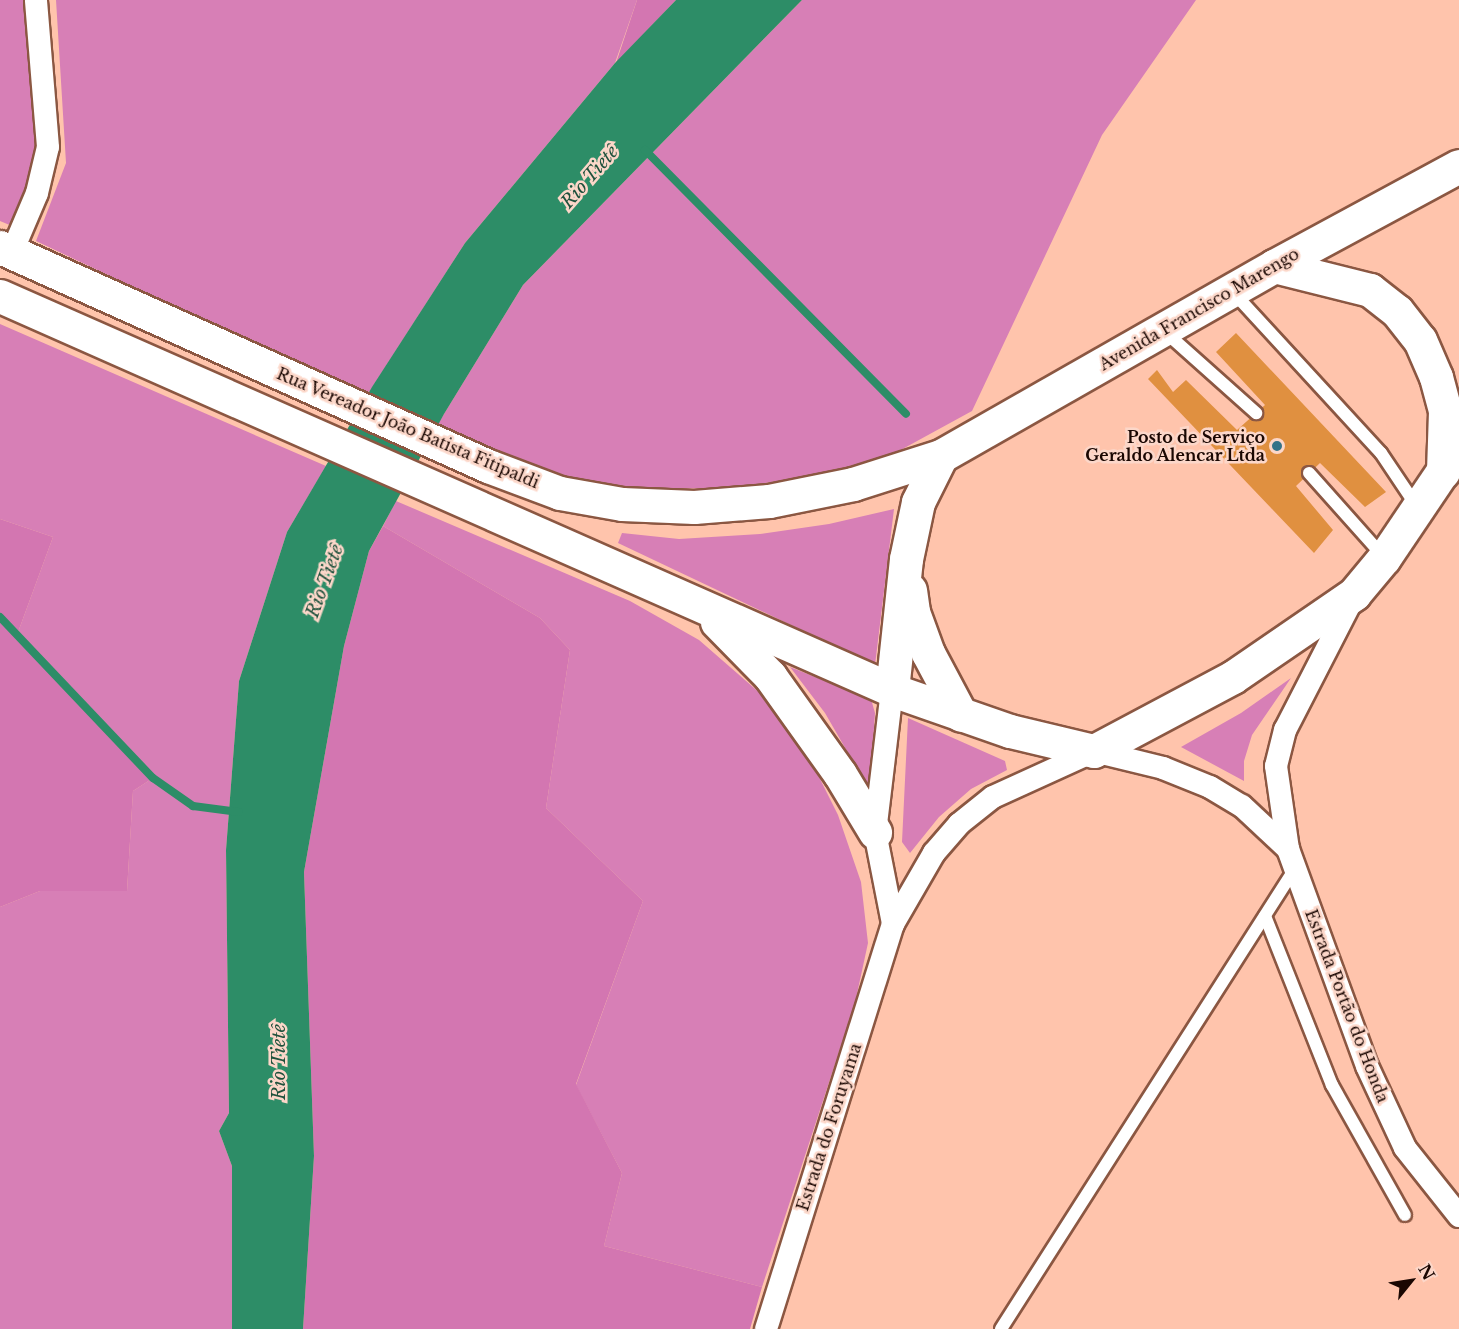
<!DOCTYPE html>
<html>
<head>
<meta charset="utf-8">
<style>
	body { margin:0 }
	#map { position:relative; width:1459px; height:1329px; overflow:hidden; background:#ffc4ac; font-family:"Libre Baskerville",serif }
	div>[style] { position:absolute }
	.green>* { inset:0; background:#d77fb6 }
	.forest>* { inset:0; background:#d376b1 }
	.water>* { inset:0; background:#2d8d67 }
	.stream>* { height:8px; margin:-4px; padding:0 4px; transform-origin:4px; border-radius:4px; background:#2d8d67 }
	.building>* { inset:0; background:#e09040 }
	.roads { filter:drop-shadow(2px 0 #8b5742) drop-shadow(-2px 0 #8b5742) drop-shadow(0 2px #8b5742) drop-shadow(0 -2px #8b5742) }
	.service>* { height:12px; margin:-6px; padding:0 6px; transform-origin:6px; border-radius:6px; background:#fff }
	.minor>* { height:22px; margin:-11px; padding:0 11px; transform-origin:11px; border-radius:11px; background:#fff }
	.secondary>* { height:33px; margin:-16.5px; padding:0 16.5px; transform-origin:16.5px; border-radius:16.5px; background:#fff }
	.dots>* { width:16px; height:16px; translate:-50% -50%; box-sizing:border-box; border:3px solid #fcd7c9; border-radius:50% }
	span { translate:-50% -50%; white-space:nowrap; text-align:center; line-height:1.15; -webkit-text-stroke:5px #fcd7c9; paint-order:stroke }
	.street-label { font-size:16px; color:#1a0702 }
	.poi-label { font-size:16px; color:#1a0702; font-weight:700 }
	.right { translate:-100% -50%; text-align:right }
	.water-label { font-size:18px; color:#1f513c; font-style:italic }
	.north { position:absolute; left:1381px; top:1251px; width:60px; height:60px; -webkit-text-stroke:4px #fcd7c9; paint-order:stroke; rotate:60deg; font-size:16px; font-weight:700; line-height:24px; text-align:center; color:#1a0702 }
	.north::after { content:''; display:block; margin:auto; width:21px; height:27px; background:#1a0702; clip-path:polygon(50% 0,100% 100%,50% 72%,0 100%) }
</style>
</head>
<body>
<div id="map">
	<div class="green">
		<i style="clip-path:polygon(0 0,30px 0,44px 157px,12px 226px,0 221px)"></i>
		<i style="clip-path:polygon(56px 0,637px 0,615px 63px,465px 243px,366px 397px,36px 241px,66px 163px)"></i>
		<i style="clip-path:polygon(802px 0,1196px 0,1102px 135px,972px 411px,886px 458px,817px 475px,734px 488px,629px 489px,556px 474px,436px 427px,523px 285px)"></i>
		<i style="clip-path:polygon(0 324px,326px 466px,287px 532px,239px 681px,226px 850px,229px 1113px,219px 1131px,232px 1166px,232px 1329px,0 1329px,0 907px,40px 891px,127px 891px,133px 791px,153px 778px,17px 635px,53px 537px,0 519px)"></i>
		<i style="clip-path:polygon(396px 501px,630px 601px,699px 640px,761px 694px,807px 753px,838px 815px,861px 882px,868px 943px,855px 1003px,762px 1287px,604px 1246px,622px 1173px,576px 1085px,643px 901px,546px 808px,570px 650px,540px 618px,383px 526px)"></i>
		<i style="clip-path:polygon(894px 509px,875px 665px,618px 543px,622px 533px,679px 539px,760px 534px,829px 524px)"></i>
		<i style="clip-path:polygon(790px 667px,871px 699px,875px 713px,870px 791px,825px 713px)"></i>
		<i style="clip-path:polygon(1291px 678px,1252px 735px,1244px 761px,1244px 781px,1181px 747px,1241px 713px)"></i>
		<i style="clip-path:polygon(908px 718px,1005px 761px,1007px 770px,971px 789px,939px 817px,910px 853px,902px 842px)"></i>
	</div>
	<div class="forest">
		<i style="clip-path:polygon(637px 0,676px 0,616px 63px)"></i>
		<i style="clip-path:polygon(0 519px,53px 537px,17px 635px,153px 778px,133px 791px,127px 891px,40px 891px,0 907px)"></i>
		<i style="clip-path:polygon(383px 526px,540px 618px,570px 650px,546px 808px,643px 901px,576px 1084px,622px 1173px,604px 1246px,762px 1287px,750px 1329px,303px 1329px,314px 1156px,304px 872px,344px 646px,369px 551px)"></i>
	</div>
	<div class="water">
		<i style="clip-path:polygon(676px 0,802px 0,523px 285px,444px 414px,369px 551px,344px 646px,304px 872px,314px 1156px,303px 1329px,232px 1329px,232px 1166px,219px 1131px,229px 1113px,226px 850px,239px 681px,287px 532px,372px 387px,465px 243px,615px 63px)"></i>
	</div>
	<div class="stream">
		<i style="left:645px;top:150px;width:371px;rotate:45.3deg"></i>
		<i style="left:0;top:617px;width:222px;rotate:46.5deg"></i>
		<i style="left:153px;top:778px;width:49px;rotate:35deg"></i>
		<i style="left:193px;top:806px;width:46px;rotate:7.4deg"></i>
	</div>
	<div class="building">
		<i style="clip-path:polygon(1236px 333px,1386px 492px,1365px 507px,1320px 463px,1296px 486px,1333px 530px,1314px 553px,1148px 379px,1157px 370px,1173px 392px,1186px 380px,1237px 430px,1265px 405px,1216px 352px)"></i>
	</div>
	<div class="roads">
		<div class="service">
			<i style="left:1232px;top:291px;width:220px;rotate:47.4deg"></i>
			<i style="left:1381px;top:453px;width:63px;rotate:56.1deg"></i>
			<i style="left:1163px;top:330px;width:125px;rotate:41.7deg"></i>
			<i style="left:1309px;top:473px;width:110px;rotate:48.3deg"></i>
			<i style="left:1265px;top:916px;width:182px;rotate:68.4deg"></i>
			<i style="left:1332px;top:1085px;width:149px;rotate:60.7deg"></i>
			<i style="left:1001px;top:1329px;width:545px;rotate:-57.45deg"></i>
		</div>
		<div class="minor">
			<i style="left:12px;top:252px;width:64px;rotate:-67deg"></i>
			<i style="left:37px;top:193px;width:47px;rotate:-76.6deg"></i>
			<i style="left:48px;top:147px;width:147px;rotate:-94.7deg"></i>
			<i style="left:1354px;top:596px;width:151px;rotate:117.2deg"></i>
			<i style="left:1285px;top:730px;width:37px;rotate:104deg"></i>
			<i style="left:1276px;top:766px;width:84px;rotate:81.8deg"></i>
			<i style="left:1288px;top:849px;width:231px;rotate:70deg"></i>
			<i style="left:1367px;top:1066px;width:90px;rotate:65.1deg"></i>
			<i style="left:1405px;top:1148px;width:87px;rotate:51.5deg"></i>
			<i style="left:892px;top:690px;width:143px;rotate:96.8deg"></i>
			<i style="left:875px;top:832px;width:94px;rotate:78.9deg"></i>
			<i style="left:766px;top:1329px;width:424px;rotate:-72.6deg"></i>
			<i style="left:893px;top:924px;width:82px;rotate:-60deg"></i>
			<i style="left:934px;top:853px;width:38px;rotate:-49deg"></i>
			<i style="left:959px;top:824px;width:43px;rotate:-38.5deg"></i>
			<i style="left:993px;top:797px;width:111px;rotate:-24.5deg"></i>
			<i style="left:1094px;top:751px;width:71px;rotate:13.8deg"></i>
			<i style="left:1163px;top:768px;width:51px;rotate:22deg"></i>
			<i style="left:1210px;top:787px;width:37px;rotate:31deg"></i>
			<i style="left:1242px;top:806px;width:63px;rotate:43.1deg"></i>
		</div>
		<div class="secondary">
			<i style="left:0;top:247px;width:535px;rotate:24.17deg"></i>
			<i style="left:488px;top:466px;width:77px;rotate:20.6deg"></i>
			<i style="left:560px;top:493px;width:63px;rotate:10.1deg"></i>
			<i style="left:622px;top:504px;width:72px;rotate:2.4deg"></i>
			<i style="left:694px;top:507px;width:75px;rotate:-4.6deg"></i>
			<i style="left:769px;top:501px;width:86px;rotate:-11.4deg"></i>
			<i style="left:853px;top:484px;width:92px;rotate:-17.7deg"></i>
			<i style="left:941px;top:456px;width:383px;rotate:-29.7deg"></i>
			<i style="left:1274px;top:266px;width:210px;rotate:-28.4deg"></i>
			<i style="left:1274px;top:266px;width:99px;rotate:14deg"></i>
			<i style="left:1370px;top:290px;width:34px;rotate:38deg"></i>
			<i style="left:1397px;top:311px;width:37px;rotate:52deg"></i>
			<i style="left:1420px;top:340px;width:40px;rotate:66.6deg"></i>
			<i style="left:1436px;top:377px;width:35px;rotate:75deg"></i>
			<i style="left:1445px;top:411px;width:61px;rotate:91.9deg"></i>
			<i style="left:0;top:296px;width:975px;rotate:23.83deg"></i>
			<i style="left:892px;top:690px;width:125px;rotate:19.2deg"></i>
			<i style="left:1010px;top:731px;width:86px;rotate:13.4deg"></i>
			<i style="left:1094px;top:751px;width:157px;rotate:-28deg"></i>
			<i style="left:1233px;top:677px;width:147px;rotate:-34.4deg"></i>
			<i style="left:1354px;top:594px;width:47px;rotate:-50.2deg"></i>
			<i style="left:1384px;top:558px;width:134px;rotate:-56deg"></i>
			<i style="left:910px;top:590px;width:22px;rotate:82deg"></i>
			<i style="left:913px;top:612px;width:44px;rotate:69.9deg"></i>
			<i style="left:928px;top:653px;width:70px;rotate:62deg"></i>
			<i style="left:717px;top:622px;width:76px;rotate:45.5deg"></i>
			<i style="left:770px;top:676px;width:120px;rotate:54.5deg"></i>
			<i style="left:840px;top:774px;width:68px;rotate:58.9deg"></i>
			<i style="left:892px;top:690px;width:132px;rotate:-83.9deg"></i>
			<i style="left:906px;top:559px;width:58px;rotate:-78.1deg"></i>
			<i style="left:918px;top:502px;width:51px;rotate:-63.4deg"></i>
		</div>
	</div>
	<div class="dots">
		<i style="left:1277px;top:446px;background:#347388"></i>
	</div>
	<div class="street-label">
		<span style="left:1199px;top:309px;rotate:-30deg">Avenida Francisco Marengo</span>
		<span style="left:408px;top:428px;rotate:23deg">Rua Vereador João Batista Fitipaldi</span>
		<span style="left:1347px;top:1006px;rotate:69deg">Estrada Portão do Honda</span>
		<span style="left:829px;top:1127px;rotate:-72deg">Estrada do Foruyama</span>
	</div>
	<div class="poi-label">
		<span class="right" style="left:1265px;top:446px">Posto de Serviço<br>Geraldo Alencar Ltda</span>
	</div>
	<div class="water-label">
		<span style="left:590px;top:177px;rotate:-49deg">Rio Tietê</span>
		<span style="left:325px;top:581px;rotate:-70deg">Rio Tietê</span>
		<span style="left:279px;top:1062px;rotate:-90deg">Rio Tietê</span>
	</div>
	<div class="north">N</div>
</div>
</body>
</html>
